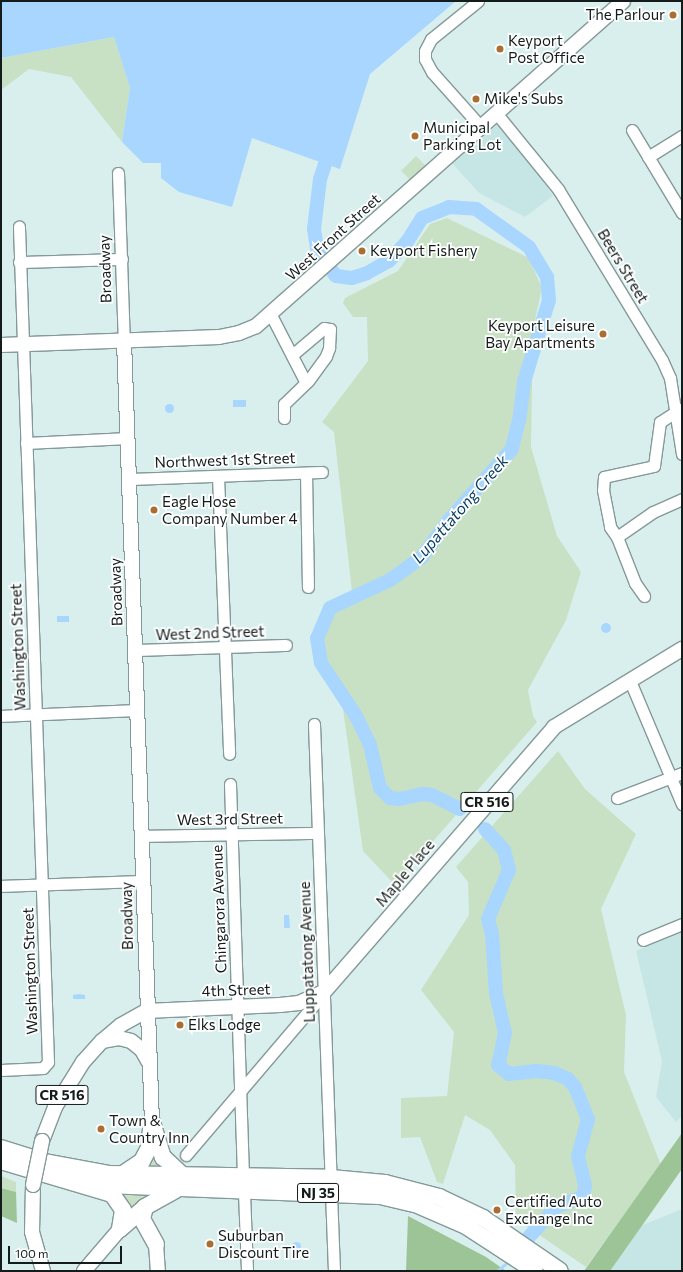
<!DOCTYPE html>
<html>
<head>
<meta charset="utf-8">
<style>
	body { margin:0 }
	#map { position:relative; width:683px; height:1272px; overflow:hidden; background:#d9efee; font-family:Commissioner,sans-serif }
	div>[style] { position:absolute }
	.built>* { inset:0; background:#c6e6e5 }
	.green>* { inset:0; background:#c8e1c4; transform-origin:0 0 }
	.forest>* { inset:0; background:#9dc497 }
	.water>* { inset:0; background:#a8d6ff; transform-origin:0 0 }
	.round { border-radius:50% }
	.stream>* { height:2.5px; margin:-1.25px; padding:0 1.25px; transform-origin:1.25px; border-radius:1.25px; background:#a8d6ff }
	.river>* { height:14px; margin:-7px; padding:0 7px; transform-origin:7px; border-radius:7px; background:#a8d6ff }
	.roads { filter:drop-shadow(1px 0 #849998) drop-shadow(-1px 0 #849998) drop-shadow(0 1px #849998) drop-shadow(0 -1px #849998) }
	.minor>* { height:11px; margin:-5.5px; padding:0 5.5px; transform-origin:5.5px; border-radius:5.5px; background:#fff }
	.major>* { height:14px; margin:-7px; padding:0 7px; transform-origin:7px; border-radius:7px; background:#fff }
	.highway>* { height:16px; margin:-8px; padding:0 8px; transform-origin:8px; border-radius:8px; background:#fff }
	.bridges { filter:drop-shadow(1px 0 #849998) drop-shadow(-1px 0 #849998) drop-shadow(0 1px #849998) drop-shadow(0 -1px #849998) }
	.major-bridge>* { height:14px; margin:-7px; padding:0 7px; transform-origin:7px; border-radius:7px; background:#fff }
	.dots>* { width:11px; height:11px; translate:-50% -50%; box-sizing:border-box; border:2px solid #fff; border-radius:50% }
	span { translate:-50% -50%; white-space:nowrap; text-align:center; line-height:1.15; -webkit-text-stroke:3.5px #fff; paint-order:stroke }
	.shield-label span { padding:1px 3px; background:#fff; border:1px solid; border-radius:3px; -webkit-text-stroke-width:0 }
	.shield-label { font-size:14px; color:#131c1b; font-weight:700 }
	.poi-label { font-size:15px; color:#131c1b }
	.right { translate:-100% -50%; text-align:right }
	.left { translate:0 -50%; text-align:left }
	.street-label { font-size:15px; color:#131c1b }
	.water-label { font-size:16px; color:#083e64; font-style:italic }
	.frame { position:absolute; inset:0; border:2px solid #131c1b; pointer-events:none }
	.scale { position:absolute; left:8px; top:1246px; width:114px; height:18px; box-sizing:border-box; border:2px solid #131c1b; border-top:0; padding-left:5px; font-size:12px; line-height:14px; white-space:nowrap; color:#131c1b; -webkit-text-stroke:3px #fff; paint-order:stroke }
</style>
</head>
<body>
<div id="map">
	<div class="built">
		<i style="clip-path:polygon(498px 124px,531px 164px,553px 196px,525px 217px,479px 193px,452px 163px)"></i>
		<i style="clip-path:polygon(682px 932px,682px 1116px,676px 1122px,656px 1097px,662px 1061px,636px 951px)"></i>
		<i style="clip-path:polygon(682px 1209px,682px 1271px,610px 1271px,640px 1226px)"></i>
	</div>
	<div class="green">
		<i style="clip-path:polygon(114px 37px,130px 88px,122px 142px,71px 77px,29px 69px,1px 90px,1px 58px)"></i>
		<i style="left:416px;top:156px;width:13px;height:21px;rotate:45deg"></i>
		<i style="clip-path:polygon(447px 218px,529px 258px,542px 288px,533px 329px,531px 447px,557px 536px,581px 572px,566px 620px,528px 690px,533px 716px,537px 722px,395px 885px,363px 851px,342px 702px,318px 670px,313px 636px,325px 608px,352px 592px,334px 432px,322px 422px,368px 361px,367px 317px,353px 317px,343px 303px,345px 298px,398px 271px,430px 224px)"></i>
		<i style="clip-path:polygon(558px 751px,585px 789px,636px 834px,601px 909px,626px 1015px,624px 1072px,661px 1165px,586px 1267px,516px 1219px,515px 1165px,490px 1130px,465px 1115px,443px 1184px,437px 1182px,420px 1137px,401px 1138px,401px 1098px,447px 1096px,454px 1032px,421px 990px,469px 915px,468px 882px,456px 867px)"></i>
		<i style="clip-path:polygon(153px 1149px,166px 1167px,140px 1166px)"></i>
		<i style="clip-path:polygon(1px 1176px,16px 1182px,16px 1192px,1px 1188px)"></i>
		<i style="clip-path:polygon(123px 1195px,151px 1196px,128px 1218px)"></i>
	</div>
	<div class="forest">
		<i style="clip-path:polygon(682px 1133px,682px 1169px,610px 1271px,584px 1271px)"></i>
		<i style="clip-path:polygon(1px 1188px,16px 1192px,17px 1223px,1px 1216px)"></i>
		<i style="clip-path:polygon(408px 1216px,486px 1257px,506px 1271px,406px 1271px)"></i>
	</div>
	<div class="water">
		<i style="clip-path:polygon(1px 1px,456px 1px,370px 74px,340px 169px,252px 138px,232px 207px,179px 192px,161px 178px,161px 163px,143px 163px,122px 142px,130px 88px,114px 37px,1px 58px)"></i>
		<i style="left:246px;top:400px;width:7px;height:13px;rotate:90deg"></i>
		<i class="round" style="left:164.5px;top:403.5px;width:9px;height:9px"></i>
		<i style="left:57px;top:616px;width:12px;height:6px"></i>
		<i class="round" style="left:601px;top:623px;width:10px;height:10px"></i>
		<i style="clip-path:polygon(284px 915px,289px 915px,290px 928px,284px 928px)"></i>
		<i style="clip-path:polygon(79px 994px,85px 995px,85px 999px,73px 999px,73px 995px)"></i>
		<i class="round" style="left:291.5px;top:1241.5px;width:9px;height:9px"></i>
	</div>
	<div class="stream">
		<i style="left:497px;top:1271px;width:16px;rotate:-40deg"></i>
	</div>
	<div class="river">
		<i style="left:325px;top:164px;width:16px;rotate:108deg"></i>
		<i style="left:320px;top:179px;width:50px;rotate:96.8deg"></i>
		<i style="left:314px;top:229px;width:24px;rotate:81deg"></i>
		<i style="left:318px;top:253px;width:29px;rotate:52deg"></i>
		<i style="left:336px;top:276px;width:16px;rotate:7deg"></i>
		<i style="left:352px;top:278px;width:16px;rotate:-18deg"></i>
		<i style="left:367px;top:273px;width:25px;rotate:-29deg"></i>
		<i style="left:389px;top:261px;width:26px;rotate:-47deg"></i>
		<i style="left:407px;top:242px;width:28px;rotate:-58deg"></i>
		<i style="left:422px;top:218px;width:29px;rotate:-22deg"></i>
		<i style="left:449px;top:207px;width:27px;rotate:4deg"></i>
		<i style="left:476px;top:209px;width:65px;rotate:35.6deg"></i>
		<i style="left:529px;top:247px;width:35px;rotate:59deg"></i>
		<i style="left:547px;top:277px;width:23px;rotate:85deg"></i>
		<i style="left:549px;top:300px;width:86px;rotate:107deg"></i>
		<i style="left:524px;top:382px;width:38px;rotate:97deg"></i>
		<i style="left:519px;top:420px;width:30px;rotate:104deg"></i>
		<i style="left:512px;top:449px;width:96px;rotate:131.6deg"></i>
		<i style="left:448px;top:521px;width:44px;rotate:125.8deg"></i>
		<i style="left:422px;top:557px;width:39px;rotate:144deg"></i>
		<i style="left:390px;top:580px;width:66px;rotate:155deg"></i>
		<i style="left:330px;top:608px;width:33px;rotate:113deg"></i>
		<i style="left:317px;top:638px;width:25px;rotate:81deg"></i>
		<i style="left:321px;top:663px;width:64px;rotate:56.6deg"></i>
		<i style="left:356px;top:716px;width:32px;rotate:64deg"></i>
		<i style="left:370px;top:745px;width:44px;rotate:76.9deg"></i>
		<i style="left:380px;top:788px;width:14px;rotate:45deg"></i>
		<i style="left:390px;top:798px;width:10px;rotate:6deg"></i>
		<i style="left:400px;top:799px;width:23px;rotate:-13deg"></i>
		<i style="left:422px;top:794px;width:10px;rotate:6deg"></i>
		<i style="left:432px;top:795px;width:31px;rotate:27deg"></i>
		<i style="left:485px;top:829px;width:28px;rotate:48deg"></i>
		<i style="left:504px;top:850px;width:21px;rotate:76deg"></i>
		<i style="left:509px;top:870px;width:53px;rotate:113.2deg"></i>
		<i style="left:488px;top:919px;width:16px;rotate:75deg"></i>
		<i style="left:492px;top:934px;width:59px;rotate:86.1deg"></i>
		<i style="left:496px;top:993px;width:41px;rotate:77.3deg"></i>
		<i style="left:505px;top:1033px;width:33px;rotate:102deg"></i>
		<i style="left:498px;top:1065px;width:14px;rotate:39deg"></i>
		<i style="left:509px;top:1074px;width:28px;rotate:-6deg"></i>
		<i style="left:537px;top:1071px;width:17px;rotate:7deg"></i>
		<i style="left:554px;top:1073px;width:15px;rotate:23deg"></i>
		<i style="left:568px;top:1079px;width:11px;rotate:49deg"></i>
		<i style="left:575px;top:1087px;width:35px;rotate:68deg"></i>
		<i style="left:588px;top:1119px;width:39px;rotate:105deg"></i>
		<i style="left:578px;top:1157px;width:29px;rotate:76deg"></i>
		<i style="left:585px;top:1185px;width:12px;rotate:99deg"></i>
		<i style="left:583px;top:1197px;width:29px;rotate:160deg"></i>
		<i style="left:556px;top:1207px;width:43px;rotate:132.2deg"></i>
	</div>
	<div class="roads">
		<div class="minor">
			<i style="left:478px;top:1px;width:60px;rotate:141deg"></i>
			<i style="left:431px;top:39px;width:13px;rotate:117deg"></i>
			<i style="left:425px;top:51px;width:8px;rotate:90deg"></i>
			<i style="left:425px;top:59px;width:15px;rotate:62deg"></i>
			<i style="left:432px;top:72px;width:74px;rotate:48.3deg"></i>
			<i style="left:497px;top:114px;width:97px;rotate:50.9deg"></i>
			<i style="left:558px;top:189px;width:200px;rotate:58.7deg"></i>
			<i style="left:662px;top:360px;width:20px;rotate:66deg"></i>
			<i style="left:670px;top:378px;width:77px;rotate:81deg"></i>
			<i style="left:632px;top:130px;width:97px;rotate:58.9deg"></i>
			<i style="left:648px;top:157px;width:40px;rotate:-32deg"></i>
			<i style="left:118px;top:173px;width:168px;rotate:88deg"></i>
			<i style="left:19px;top:262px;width:103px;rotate:-1.7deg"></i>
			<i style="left:271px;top:315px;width:76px;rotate:62.8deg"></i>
			<i style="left:680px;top:409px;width:24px;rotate:147deg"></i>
			<i style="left:660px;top:422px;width:44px;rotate:97.8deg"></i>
			<i style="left:654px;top:466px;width:51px;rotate:167.6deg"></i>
			<i style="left:604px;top:477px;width:13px;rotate:94deg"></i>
			<i style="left:603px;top:490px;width:38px;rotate:79deg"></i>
			<i style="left:610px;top:527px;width:12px;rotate:55deg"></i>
			<i style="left:617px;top:537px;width:44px;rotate:-34.8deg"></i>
			<i style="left:653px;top:512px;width:32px;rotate:-24deg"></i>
			<i style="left:284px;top:418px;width:14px;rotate:-90deg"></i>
			<i style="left:284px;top:404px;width:33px;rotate:-44deg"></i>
			<i style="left:308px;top:381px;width:31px;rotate:-54deg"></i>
			<i style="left:326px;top:356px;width:9px;rotate:-69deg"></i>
			<i style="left:329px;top:348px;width:19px;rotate:-87deg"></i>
			<i style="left:330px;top:329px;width:6px;rotate:-171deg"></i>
			<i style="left:324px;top:328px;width:42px;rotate:139.8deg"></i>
			<i style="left:26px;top:443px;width:102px;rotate:-2.8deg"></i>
			<i style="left:306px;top:473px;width:114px;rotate:89deg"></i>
			<i style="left:218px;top:476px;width:278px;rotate:87.7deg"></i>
			<i style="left:129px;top:479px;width:193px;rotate:-2.1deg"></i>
			<i style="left:617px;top:537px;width:49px;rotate:68.6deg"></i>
			<i style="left:635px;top:583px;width:16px;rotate:55deg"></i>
			<i style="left:135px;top:650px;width:151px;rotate:-1.9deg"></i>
			<i style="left:630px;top:681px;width:134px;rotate:67.1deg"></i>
			<i style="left:1px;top:716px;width:136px;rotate:-2.5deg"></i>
			<i style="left:314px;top:724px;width:454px;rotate:87.9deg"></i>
			<i style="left:230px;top:784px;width:392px;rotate:88.1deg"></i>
			<i style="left:617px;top:798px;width:70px;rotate:-21deg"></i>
			<i style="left:142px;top:836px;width:176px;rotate:-1deg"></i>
			<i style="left:1px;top:886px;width:142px;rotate:-2deg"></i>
			<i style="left:643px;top:940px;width:42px;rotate:-22.3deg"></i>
			<i style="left:1px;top:1070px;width:42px;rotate:-2.7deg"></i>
			<i style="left:43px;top:1068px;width:8px;rotate:-50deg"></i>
			<i style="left:48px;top:1062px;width:836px;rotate:-91.99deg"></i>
			<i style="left:186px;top:1155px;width:213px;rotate:-49.6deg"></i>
			<i style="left:244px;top:1192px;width:79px;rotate:87.8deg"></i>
			<i style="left:331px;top:1193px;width:78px;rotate:87.8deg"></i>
		</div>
		<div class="major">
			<i style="left:124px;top:341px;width:782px;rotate:87.95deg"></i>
			<i style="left:1px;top:345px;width:218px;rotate:-2.1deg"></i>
			<i style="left:219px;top:337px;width:20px;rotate:-11deg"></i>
			<i style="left:239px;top:333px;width:18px;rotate:-22deg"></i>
			<i style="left:256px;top:326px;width:490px;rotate:-41.5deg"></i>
			<i style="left:102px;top:1041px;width:17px;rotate:-10deg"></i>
			<i style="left:119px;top:1038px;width:12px;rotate:14deg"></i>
			<i style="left:131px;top:1041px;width:14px;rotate:39deg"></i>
			<i style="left:142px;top:1050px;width:13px;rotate:61deg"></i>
			<i style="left:42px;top:1141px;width:36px;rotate:-69deg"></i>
			<i style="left:55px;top:1107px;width:53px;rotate:-58.1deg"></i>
			<i style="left:83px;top:1062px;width:28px;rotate:-48deg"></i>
			<i style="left:102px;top:1041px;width:25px;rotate:-40deg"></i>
			<i style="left:121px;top:1025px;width:29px;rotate:-29deg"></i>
			<i style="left:146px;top:1011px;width:134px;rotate:-2.6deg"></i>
			<i style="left:280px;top:1005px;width:19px;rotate:-6deg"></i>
			<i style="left:299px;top:1003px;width:27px;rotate:-24deg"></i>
			<i style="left:324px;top:992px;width:351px;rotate:-49deg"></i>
			<i style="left:554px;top:727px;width:150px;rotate:-31.4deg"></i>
			<i style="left:33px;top:1185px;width:47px;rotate:91.2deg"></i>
			<i style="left:32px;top:1232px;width:41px;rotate:74.2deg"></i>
			<i style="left:156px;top:1244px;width:27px;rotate:86deg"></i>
			<i style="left:84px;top:1271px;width:55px;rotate:-49.4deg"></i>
		</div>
		<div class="highway">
			<i style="left:152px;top:1122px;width:37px;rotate:73deg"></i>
			<i style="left:163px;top:1157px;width:26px;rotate:43deg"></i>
			<i style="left:1px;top:1148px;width:46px;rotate:17.7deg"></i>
			<i style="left:45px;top:1162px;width:66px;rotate:10.5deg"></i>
			<i style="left:110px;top:1174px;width:221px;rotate:1deg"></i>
			<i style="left:331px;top:1178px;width:54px;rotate:5.3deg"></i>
			<i style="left:385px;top:1183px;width:56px;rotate:14.5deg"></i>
			<i style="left:439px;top:1197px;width:49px;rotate:25.5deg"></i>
			<i style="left:483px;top:1218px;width:93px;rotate:34.5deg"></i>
			<i style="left:1px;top:1161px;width:116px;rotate:16.6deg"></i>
			<i style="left:112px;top:1194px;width:19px;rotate:55deg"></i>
			<i style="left:123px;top:1210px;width:19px;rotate:99deg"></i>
			<i style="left:123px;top:1174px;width:23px;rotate:-34deg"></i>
			<i style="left:142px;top:1161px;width:15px;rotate:-62deg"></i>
			<i style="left:149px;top:1148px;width:19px;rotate:-84deg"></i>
			<i style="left:81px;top:1184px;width:299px;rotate:2.3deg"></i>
			<i style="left:380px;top:1196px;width:36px;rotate:13deg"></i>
			<i style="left:415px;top:1204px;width:56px;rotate:23.3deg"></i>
			<i style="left:466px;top:1226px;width:82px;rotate:33.1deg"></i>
			<i style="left:145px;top:1207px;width:12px;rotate:104deg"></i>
			<i style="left:142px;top:1219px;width:29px;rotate:61deg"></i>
			<i style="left:120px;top:1229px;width:33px;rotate:-41deg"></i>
			<i style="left:145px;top:1207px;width:35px;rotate:-29deg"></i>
		</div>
	</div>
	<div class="bridges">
		<div class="major-bridge">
			<i style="left:33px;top:1185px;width:45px;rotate:-78.4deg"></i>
		</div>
	</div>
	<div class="dots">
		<i style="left:673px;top:15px;background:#aa6e31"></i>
		<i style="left:500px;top:49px;background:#aa6e31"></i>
		<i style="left:476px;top:99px;background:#aa6e31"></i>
		<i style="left:415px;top:136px;background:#aa6e31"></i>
		<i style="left:362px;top:251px;background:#aa6e31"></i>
		<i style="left:603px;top:334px;background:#aa6e31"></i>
		<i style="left:154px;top:510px;background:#aa6e31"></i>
		<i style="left:180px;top:1025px;background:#aa6e31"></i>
		<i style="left:101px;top:1129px;background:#aa6e31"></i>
		<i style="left:497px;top:1210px;background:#aa6e31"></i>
		<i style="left:210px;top:1244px;background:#aa6e31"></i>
	</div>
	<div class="shield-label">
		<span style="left:487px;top:802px">CR 516</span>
		<span style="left:62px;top:1095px">CR 516</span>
		<span style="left:318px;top:1193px">NJ 35</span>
	</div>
	<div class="poi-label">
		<span class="right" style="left:665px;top:15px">The Parlour</span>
		<span class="left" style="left:508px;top:49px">Keyport<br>Post Office</span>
		<span class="left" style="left:484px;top:99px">Mike's Subs</span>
		<span class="left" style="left:423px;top:136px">Municipal<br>Parking Lot</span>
		<span class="left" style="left:370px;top:251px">Keyport Fishery</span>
		<span class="right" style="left:595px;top:334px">Keyport Leisure<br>Bay Apartments</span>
		<span class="left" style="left:162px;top:510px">Eagle Hose<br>Company Number 4</span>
		<span class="left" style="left:188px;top:1025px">Elks Lodge</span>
		<span class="left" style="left:109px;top:1129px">Town &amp;<br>Country Inn</span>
		<span class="left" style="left:505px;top:1210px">Certified Auto<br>Exchange Inc</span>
		<span class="left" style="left:218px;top:1244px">Suburban<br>Discount Tire</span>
	</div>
	<div class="street-label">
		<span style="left:333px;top:237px;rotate:-42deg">West Front Street</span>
		<span style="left:623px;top:266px;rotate:59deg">Beers Street</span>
		<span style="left:105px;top:269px;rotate:-92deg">Broadway</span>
		<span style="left:225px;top:460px;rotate:-2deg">Northwest 1st Street</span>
		<span style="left:116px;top:592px;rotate:-92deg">Broadway</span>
		<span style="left:210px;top:633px;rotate:-2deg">West 2nd Street</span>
		<span style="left:18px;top:647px;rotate:-92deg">Washington Street</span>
		<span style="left:230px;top:819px;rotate:-1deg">West 3rd Street</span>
		<span style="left:405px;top:873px;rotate:-50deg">Maple Place</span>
		<span style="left:219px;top:909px;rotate:-92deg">Chingarora Avenue</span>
		<span style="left:127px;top:916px;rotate:-91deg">Broadway</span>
		<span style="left:307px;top:952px;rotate:-92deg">Luppatatong Avenue</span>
		<span style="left:30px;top:971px;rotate:-92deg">Washington Street</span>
		<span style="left:236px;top:990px;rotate:-2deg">4th Street</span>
	</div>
	<div class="water-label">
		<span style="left:460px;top:509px;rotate:-49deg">Lupattatong Creek</span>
	</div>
	<div class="frame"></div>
	<div class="scale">100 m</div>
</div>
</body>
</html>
